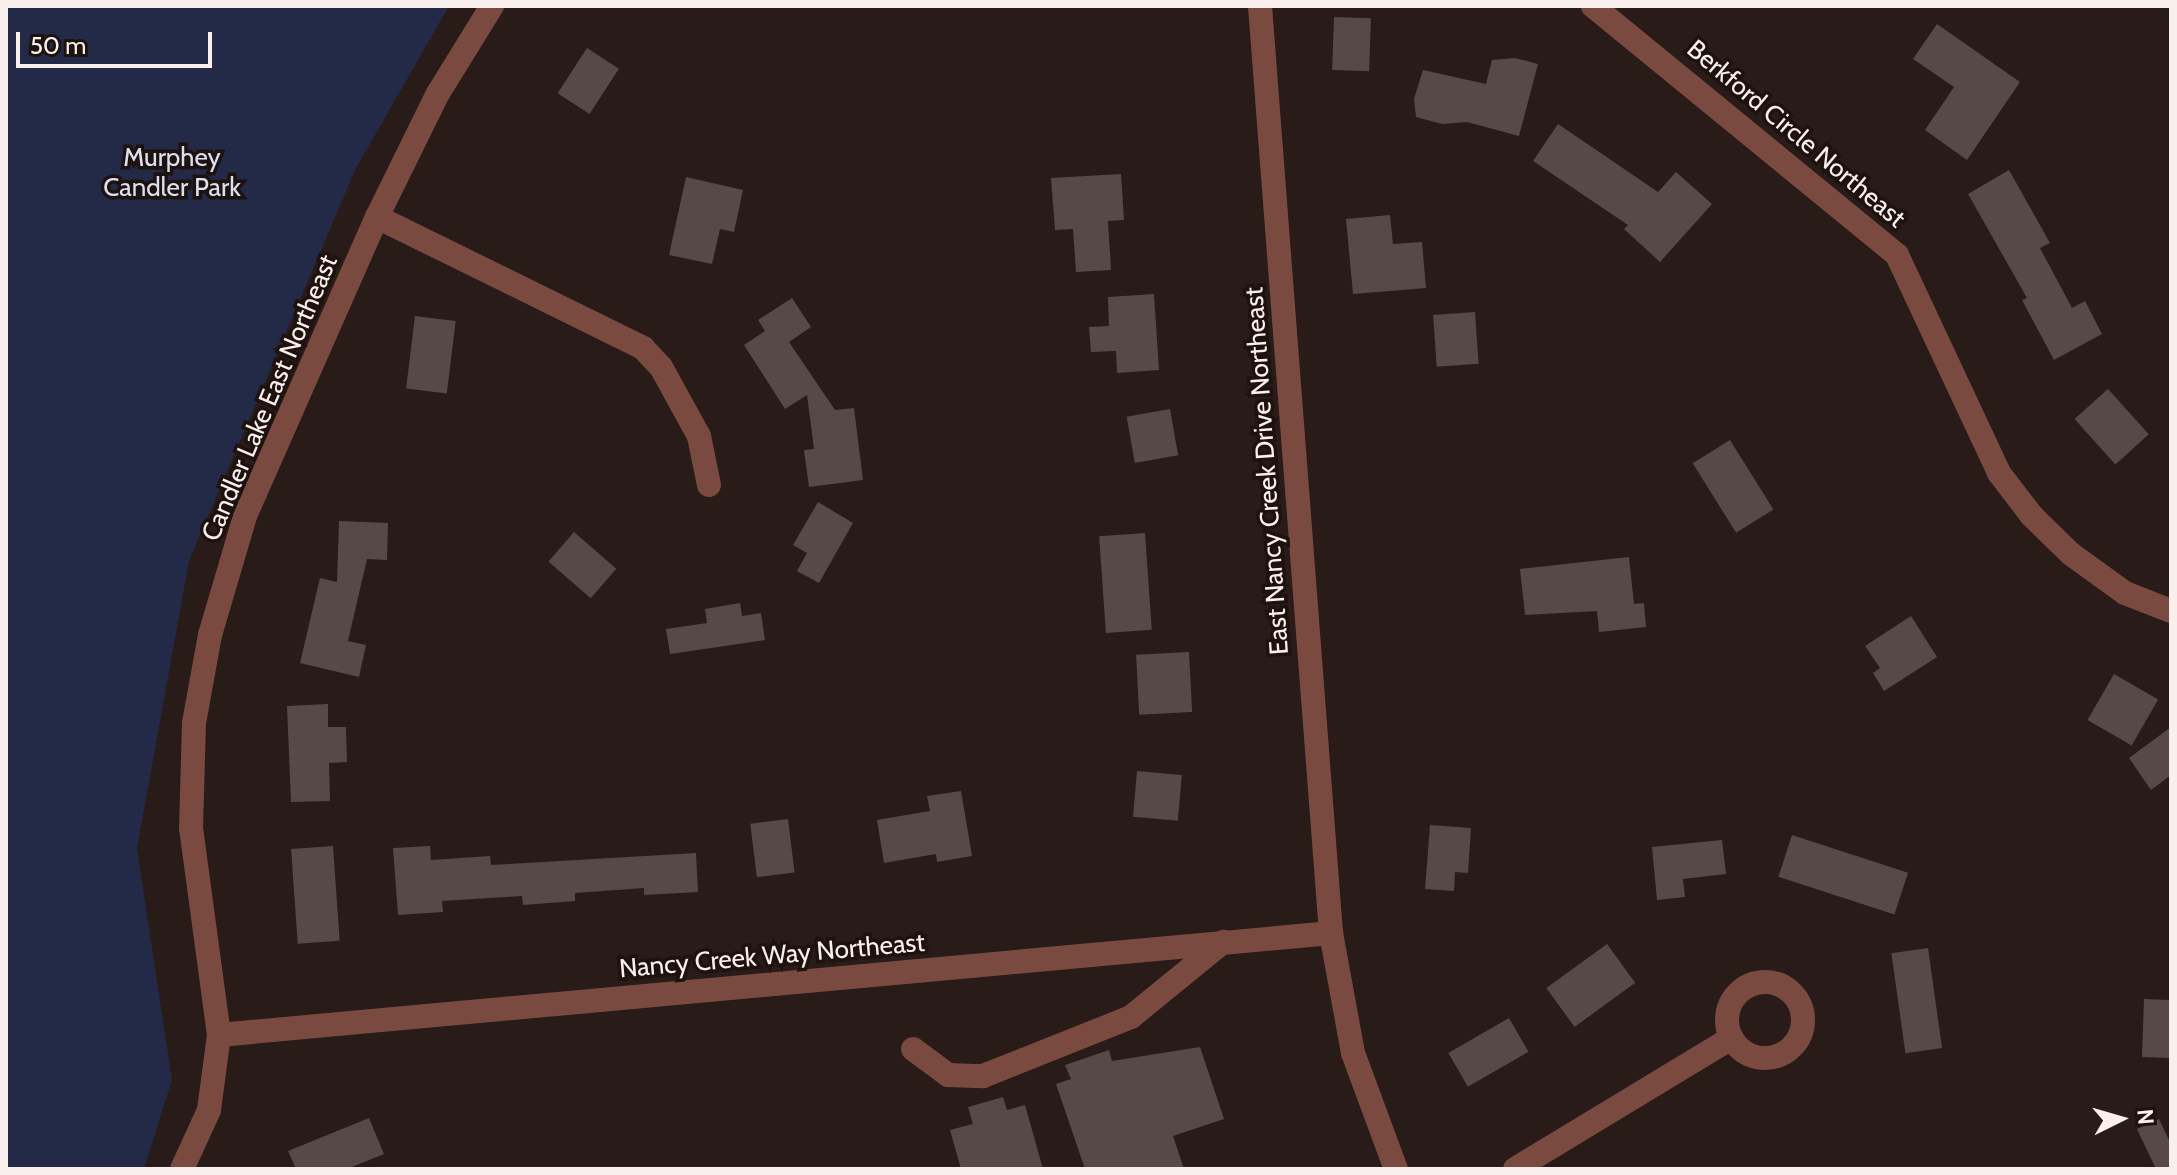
<!DOCTYPE html>
<html>
<head>
<meta charset="utf-8">
<style>
	body { margin:0 }
	#map { position:relative; width:2177px; height:1175px; overflow:hidden; background:#281b18; font-family:Cabin,sans-serif }
	div>[style] { position:absolute }
	.green>* { inset:0; background:#222a47 }
	.building>* { inset:0; background:#574945; transform-origin:0 0 }
	.minor>* { height:24px; margin:-12px; padding:0 12px; transform-origin:12px; border-radius:12px; background:#7a4a40 }
	.minor>.ring { margin:-12px; padding:0; box-sizing:content-box; background:none; border:24px solid #7a4a40; border-radius:50% }
	span { translate:-50% -50%; white-space:nowrap; text-align:center; line-height:1.15; -webkit-text-stroke:7px #1e120f; paint-order:stroke }
	.street-label { font-size:26px; color:#f9f0ee }
	.park-label { font-size:26px; color:#dae0f1 }
	.frame { position:absolute; inset:0; border:8px solid #f9f0ee; pointer-events:none }
	.north { position:absolute; left:2081px; top:1079px; width:80px; height:80px; -webkit-text-stroke:6px #1e120f; paint-order:stroke; rotate:85deg; font-size:22px; font-weight:700; line-height:32px; text-align:center; color:#f9f0ee }
	.north::after { content:''; display:block; margin:auto; width:28px; height:36px; background:#f9f0ee; clip-path:polygon(50% 0,100% 100%,50% 72%,0 100%) }
	.scale { position:absolute; left:16px; top:32px; width:196px; height:36px; box-sizing:border-box; border:4px solid #f9f0ee; border-top:0; padding-left:10px; font-size:24px; line-height:28px; white-space:nowrap; color:#f9f0ee; -webkit-text-stroke:6px #1e120f; paint-order:stroke }
</style>
</head>
<body>
<div id="map">
	<div class="green">
		<i style="clip-path:polygon(6px 6px,449px 6px,355px 170px,189px 561px,137px 849px,172px 1080px,144px 1169px,6px 1169px)"></i>
	</div>
	<div class="building">
		<i style="left:1334px;top:17px;width:37px;height:53px;rotate:2deg"></i>
		<i style="clip-path:polygon(1937px 24px,2020px 82px,1967px 160px,1925px 130px,1954px 87px,1913px 59px)"></i>
		<i style="left:587px;top:48px;width:38px;height:54px;rotate:33deg"></i>
		<i style="clip-path:polygon(1515px 58px,1538px 64px,1519px 136px,1467px 122px,1442px 124px,1416px 117px,1414px 99px,1423px 70px,1486px 84px,1492px 60px)"></i>
		<i style="clip-path:polygon(1558px 124px,1658px 192px,1676px 172px,1712px 204px,1660px 262px,1624px 229px,1628px 225px,1533px 161px)"></i>
		<i style="clip-path:polygon(2009px 170px,2050px 243px,2040px 248px,2072px 308px,2085px 301px,2102px 334px,2054px 360px,2022px 300px,2027px 298px,1968px 194px)"></i>
		<i style="clip-path:polygon(1121px 174px,1124px 220px,1108px 221px,1111px 270px,1076px 272px,1073px 229px,1055px 230px,1051px 178px)"></i>
		<i style="clip-path:polygon(686px 177px,743px 190px,734px 232px,720px 229px,712px 264px,669px 255px)"></i>
		<i style="clip-path:polygon(1390px 215px,1393px 244px,1422px 242px,1426px 288px,1353px 294px,1346px 219px)"></i>
		<i style="clip-path:polygon(1154px 294px,1159px 370px,1117px 373px,1116px 351px,1091px 352px,1089px 327px,1109px 326px,1108px 297px)"></i>
		<i style="clip-path:polygon(792px 298px,811px 327px,789px 342px,835px 410px,854px 408px,863px 480px,809px 487px,804px 450px,814px 449px,807px 395px,785px 409px,744px 345px,765px 331px,758px 320px)"></i>
		<i style="left:1475px;top:312px;width:52px;height:42px;rotate:86deg"></i>
		<i style="left:415px;top:316px;width:41px;height:73px;rotate:7deg"></i>
		<i style="left:2108px;top:389px;width:61px;height:45px;rotate:48deg"></i>
		<i style="left:1170px;top:409px;width:47px;height:44px;rotate:80deg"></i>
		<i style="left:1730px;top:440px;width:82px;height:44px;rotate:58deg"></i>
		<i style="clip-path:polygon(818px 502px,853px 523px,819px 583px,797px 571px,807px 553px,793px 545px)"></i>
		<i style="clip-path:polygon(339px 521px,388px 523px,387px 560px,367px 559px,348px 641px,366px 645px,359px 677px,300px 663px,320px 578px,337px 582px)"></i>
		<i style="left:574px;top:532px;width:56px;height:39px;rotate:41deg"></i>
		<i style="left:1145px;top:533px;width:97px;height:46px;rotate:86deg"></i>
		<i style="clip-path:polygon(1629px 557px,1634px 604px,1644px 603px,1646px 627px,1599px 632px,1597px 611px,1525px 615px,1520px 569px)"></i>
		<i style="clip-path:polygon(740px 603px,742px 616px,761px 613px,765px 640px,670px 654px,666px 629px,707px 623px,705px 609px)"></i>
		<i style="clip-path:polygon(1911px 616px,1937px 657px,1884px 691px,1873px 673px,1880px 668px,1865px 646px)"></i>
		<i style="left:1189px;top:652px;width:60px;height:53px;rotate:87deg"></i>
		<i style="left:2114px;top:674px;width:51px;height:53px;rotate:30deg"></i>
		<i style="clip-path:polygon(328px 704px,328px 727px,346px 727px,347px 762px,329px 763px,330px 801px,291px 802px,287px 706px)"></i>
		<i style="clip-path:polygon(2171px 727px,2171px 775px,2151px 790px,2129px 758px)"></i>
		<i style="left:1137px;top:771px;width:45px;height:46px;rotate:5deg"></i>
		<i style="clip-path:polygon(961px 791px,972px 856px,937px 862px,936px 854px,884px 863px,877px 820px,930px 811px,927px 796px)"></i>
		<i style="left:788px;top:819px;width:54px;height:38px;rotate:83deg"></i>
		<i style="clip-path:polygon(1430px 825px,1471px 828px,1468px 873px,1455px 872px,1454px 891px,1425px 889px)"></i>
		<i style="left:1792px;top:835px;width:122px;height:44px;rotate:18deg"></i>
		<i style="clip-path:polygon(1722px 840px,1726px 874px,1683px 879px,1685px 897px,1657px 900px,1652px 847px)"></i>
		<i style="left:333px;top:846px;width:95px;height:42px;rotate:86deg"></i>
		<i style="clip-path:polygon(430px 846px,431px 860px,490px 856px,491px 865px,696px 853px,698px 892px,644px 895px,644px 888px,575px 893px,575px 901px,523px 905px,522px 896px,442px 901px,443px 912px,398px 915px,393px 848px)"></i>
		<i style="left:1607px;top:944px;width:48px;height:75px;rotate:54deg"></i>
		<i style="left:1928px;top:948px;width:101px;height:37px;rotate:82deg"></i>
		<i style="left:2144px;top:999px;width:27px;height:58px;rotate:2deg"></i>
		<i style="left:1509px;top:1018px;width:39px;height:70px;rotate:60deg"></i>
		<i style="clip-path:polygon(1200px 1047px,1224px 1119px,1173px 1136px,1184px 1169px,1085px 1169px,1056px 1084px,1071px 1079px,1065px 1065px,1109px 1050px,1112px 1061px)"></i>
		<i style="clip-path:polygon(1003px 1097px,1007px 1110px,1025px 1105px,1043px 1169px,961px 1169px,950px 1130px,973px 1124px,968px 1107px)"></i>
		<i style="clip-path:polygon(369px 1118px,384px 1154px,347px 1169px,296px 1169px,288px 1151px)"></i>
		<i style="clip-path:polygon(2159px 1119px,2171px 1144px,2171px 1169px,2156px 1169px,2137px 1129px)"></i>
	</div>
	<div class="minor">
		<i style="left:1260px;top:6px;width:930px;rotate:85.62deg"></i>
		<i style="left:1331px;top:933px;width:122px;rotate:79.6deg"></i>
		<i style="left:1353px;top:1053px;width:124px;rotate:69.7deg"></i>
		<i style="left:1593px;top:6px;width:393px;rotate:39.3deg"></i>
		<i style="left:1897px;top:255px;width:241px;rotate:64.9deg"></i>
		<i style="left:1999px;top:473px;width:54px;rotate:52.5deg"></i>
		<i style="left:2032px;top:516px;width:54px;rotate:44.3deg"></i>
		<i style="left:2071px;top:554px;width:67px;rotate:35.8deg"></i>
		<i style="left:2125px;top:593px;width:49px;rotate:21.4deg"></i>
		<i style="left:377px;top:217px;width:297px;rotate:26.2deg"></i>
		<i style="left:643px;top:348px;width:26px;rotate:47deg"></i>
		<i style="left:661px;top:367px;width:79px;rotate:61.2deg"></i>
		<i style="left:699px;top:436px;width:50px;rotate:78.5deg"></i>
		<i class="ring" style="left:1727px;top:982px;width:52px;height:52px"></i>
		<i style="left:219px;top:1035px;width:1117px;rotate:-5.24deg"></i>
		<i style="left:913px;top:1049px;width:44px;rotate:36.6deg"></i>
		<i style="left:948px;top:1075px;width:35px;rotate:2deg"></i>
		<i style="left:983px;top:1076px;width:159px;rotate:-21.7deg"></i>
		<i style="left:1131px;top:1017px;width:119px;rotate:-39.2deg"></i>
		<i style="left:182px;top:1169px;width:65px;rotate:-65.4deg"></i>
		<i style="left:209px;top:1110px;width:76px;rotate:-82.4deg"></i>
		<i style="left:219px;top:1035px;width:208px;rotate:-97.7deg"></i>
		<i style="left:191px;top:829px;width:106px;rotate:-88.4deg"></i>
		<i style="left:194px;top:723px;width:89px;rotate:-79.7deg"></i>
		<i style="left:210px;top:635px;width:124px;rotate:-73.6deg"></i>
		<i style="left:245px;top:516px;width:327px;rotate:-66.2deg"></i>
		<i style="left:377px;top:217px;width:136px;rotate:-63.8deg"></i>
		<i style="left:437px;top:95px;width:105px;rotate:-58.3deg"></i>
		<i style="left:1515px;top:1169px;width:253px;rotate:-31.2deg"></i>
	</div>
	<div class="street-label">
		<span style="left:1796px;top:134px;rotate:40deg">Berkford Circle Northeast</span>
		<span style="left:270px;top:398px;rotate:-67deg">Candler Lake East Northeast</span>
		<span style="left:1267px;top:471px;rotate:-94deg">East Nancy Creek Drive Northeast</span>
		<span style="left:772px;top:956px;rotate:-5deg">Nancy Creek Way Northeast</span>
	</div>
	<div class="park-label">
		<span style="left:172px;top:173px">Murphey<br>Candler Park</span>
	</div>
	<div class="frame"></div>
	<div class="north">N</div>
	<div class="scale">50 m</div>
</div>
</body>
</html>
